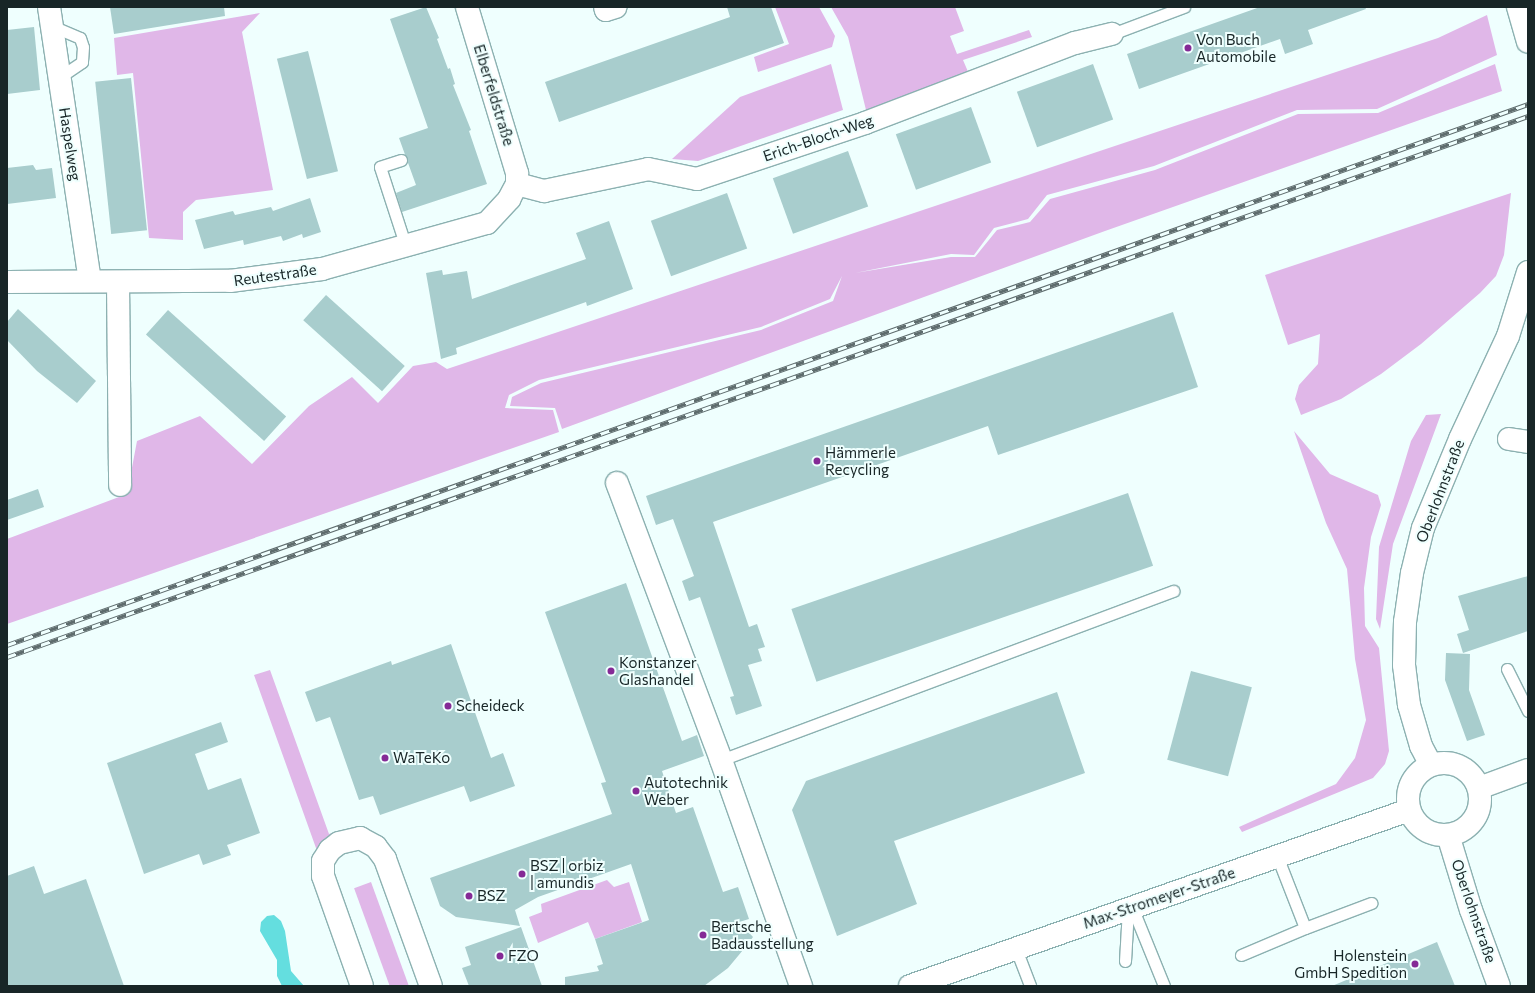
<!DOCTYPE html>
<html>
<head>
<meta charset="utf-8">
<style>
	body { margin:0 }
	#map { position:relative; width:1535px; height:993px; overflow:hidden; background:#effffe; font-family:Commissioner,sans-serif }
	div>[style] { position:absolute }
	.green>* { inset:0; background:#e0b7e8; transform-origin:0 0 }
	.water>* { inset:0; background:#64dedf }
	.building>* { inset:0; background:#a8cdcd; transform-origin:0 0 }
	.roads { filter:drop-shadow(1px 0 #8cb1b1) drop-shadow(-1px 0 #8cb1b1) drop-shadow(0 1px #8cb1b1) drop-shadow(0 -1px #8cb1b1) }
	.lane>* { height:11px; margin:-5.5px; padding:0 5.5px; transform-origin:5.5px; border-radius:5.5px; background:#fff }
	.street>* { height:22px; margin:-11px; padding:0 11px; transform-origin:11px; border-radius:11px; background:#fff }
	.street>.ring { margin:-11px; padding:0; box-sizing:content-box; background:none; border:22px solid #fff; border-radius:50% }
	.rail>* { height:4.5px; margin-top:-2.25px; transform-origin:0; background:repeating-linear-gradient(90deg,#effffe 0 9px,#5e6c6d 0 18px); box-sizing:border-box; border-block:1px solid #5e6c6d }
	.dots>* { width:11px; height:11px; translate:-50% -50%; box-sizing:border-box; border:2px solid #effffe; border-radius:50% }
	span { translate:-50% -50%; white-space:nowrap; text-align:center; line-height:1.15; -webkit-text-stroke:4px #effffe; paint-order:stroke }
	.poi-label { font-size:15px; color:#182627 }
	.left { translate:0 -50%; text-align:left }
	.right { translate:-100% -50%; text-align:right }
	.street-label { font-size:15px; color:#182627 }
	.frame { position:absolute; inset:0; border:8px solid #182627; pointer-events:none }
</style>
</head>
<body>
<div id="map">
	<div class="green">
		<i style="clip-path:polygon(775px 7px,819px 7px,835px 36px,832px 47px,758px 72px,754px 57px,789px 44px)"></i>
		<i style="clip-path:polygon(831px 7px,955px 7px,964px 31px,950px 36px,957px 54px,1029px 30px,1032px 37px,963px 60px,969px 74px,866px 110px,848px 37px)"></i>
		<i style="clip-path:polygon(260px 13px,242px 32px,273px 190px,196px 200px,183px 212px,183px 240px,149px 238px,133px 73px,117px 75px,114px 38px)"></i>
		<i style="clip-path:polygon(1487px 15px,1497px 55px,1377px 109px,1297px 110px,1154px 166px,1047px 195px,1028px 219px,994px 228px,974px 255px,951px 254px,855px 273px,951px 257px,975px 257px,997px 230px,1030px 222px,1050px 199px,1155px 170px,1298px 114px,1378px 113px,1495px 64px,1502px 91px,1105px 231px,562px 429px,555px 408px,510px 406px,512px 397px,541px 383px,761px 330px,833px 301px,842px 276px,830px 299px,761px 327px,539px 380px,509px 395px,505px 408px,553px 410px,559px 432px,7px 624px,7px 539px,127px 494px,137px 441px,200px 416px,252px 464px,309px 406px,352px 377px,378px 403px,413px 366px,436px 362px,447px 369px,1438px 38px)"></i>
		<i style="clip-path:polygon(831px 64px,843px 110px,698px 161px,672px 159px,740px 97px)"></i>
		<i style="clip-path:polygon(1511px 193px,1504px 255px,1496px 276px,1480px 293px,1421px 344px,1381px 374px,1341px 399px,1301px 415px,1295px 399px,1299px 385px,1318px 364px,1320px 334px,1288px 345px,1265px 275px)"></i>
		<i style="clip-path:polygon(1441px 414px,1393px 544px,1380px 629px,1376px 619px,1379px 547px,1411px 441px,1426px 415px)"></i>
		<i style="clip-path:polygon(1294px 431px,1330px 474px,1378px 495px,1381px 505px,1371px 537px,1364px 588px,1365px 626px,1379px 648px,1389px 751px,1385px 764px,1373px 778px,1242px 832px,1239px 827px,1336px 784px,1355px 758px,1366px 720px,1355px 659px,1347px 569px,1326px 523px)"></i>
		<i style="clip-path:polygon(270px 670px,329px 834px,332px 833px,333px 837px,322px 849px,316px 848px,254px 675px)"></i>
		<i style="clip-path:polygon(607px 880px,614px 887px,629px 882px,642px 922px,595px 939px,588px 922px,538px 943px,529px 917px,542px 912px,541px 904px)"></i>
		<i style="left:371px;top:882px;width:110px;height:18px;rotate:70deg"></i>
	</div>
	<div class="water">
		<i style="clip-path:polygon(274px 915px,281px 921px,285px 931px,291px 971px,304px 986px,282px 986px,277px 976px,277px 960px,260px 931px,261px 922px,267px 916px)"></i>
	</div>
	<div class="building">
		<i style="clip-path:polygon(110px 7px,224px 7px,225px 16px,114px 34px)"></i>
		<i style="clip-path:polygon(426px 7px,439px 38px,437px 39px,448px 69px,450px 68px,455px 84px,453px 85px,471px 130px,469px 131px,487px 184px,402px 212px,396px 193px,416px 185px,399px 138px,428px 128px,390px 19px)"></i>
		<i style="clip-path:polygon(727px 7px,771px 7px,784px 43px,559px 122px,545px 82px,730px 17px)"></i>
		<i style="clip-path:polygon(1260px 7px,1365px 7px,1366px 9px,1308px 30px,1313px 44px,1285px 54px,1280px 39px,1139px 89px,1127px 54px)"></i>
		<i style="clip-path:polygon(34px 27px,40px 90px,7px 94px,7px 30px)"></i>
		<i style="left:308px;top:51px;width:124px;height:32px;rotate:76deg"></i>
		<i style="left:1093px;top:64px;width:59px;height:81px;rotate:70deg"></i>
		<i style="left:131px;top:78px;width:153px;height:36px;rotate:84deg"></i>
		<i style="left:971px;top:107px;width:59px;height:80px;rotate:70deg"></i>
		<i style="left:848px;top:151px;width:59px;height:80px;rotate:70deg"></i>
		<i style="clip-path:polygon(33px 165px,36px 170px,52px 168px,56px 198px,7px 204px,7px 168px)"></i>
		<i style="left:727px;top:193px;width:59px;height:81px;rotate:70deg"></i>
		<i style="clip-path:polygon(310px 198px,321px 232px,303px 238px,302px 234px,283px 241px,281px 236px,244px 245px,243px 240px,204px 249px,195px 220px,233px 211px,235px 215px,271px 207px,273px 211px)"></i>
		<i style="clip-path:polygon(609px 221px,633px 289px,587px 306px,586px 302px,456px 348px,457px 354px,441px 359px,426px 273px,442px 270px,443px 275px,467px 271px,472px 299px,586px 259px,576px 233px)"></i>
		<i style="left:326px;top:295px;width:106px;height:34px;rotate:42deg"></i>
		<i style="clip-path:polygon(18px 309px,96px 381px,77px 403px,37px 371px,7px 340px,7px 322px)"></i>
		<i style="left:168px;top:310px;width:159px;height:33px;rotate:42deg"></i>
		<i style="clip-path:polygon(1173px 312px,1198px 387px,998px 455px,988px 426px,713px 522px,749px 627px,757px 624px,765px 647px,758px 649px,762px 661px,748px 665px,762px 706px,736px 715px,730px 697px,734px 696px,700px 597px,689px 601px,682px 581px,694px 576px,673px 519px,656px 525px,646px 496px)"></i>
		<i style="clip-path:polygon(38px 489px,44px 507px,7px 520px,7px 500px)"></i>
		<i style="left:1128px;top:493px;width:77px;height:356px;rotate:71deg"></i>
		<i style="clip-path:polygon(1528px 576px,1528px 631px,1463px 653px,1457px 634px,1469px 630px,1458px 596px)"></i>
		<i style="clip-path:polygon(626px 583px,682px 741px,697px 735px,704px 756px,662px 771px,676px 813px,693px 807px,723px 892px,738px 887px,749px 919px,739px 922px,753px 937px,748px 944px,728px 968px,704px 986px,565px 986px,565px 977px,599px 971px,597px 966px,603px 964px,595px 939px,649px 920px,631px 864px,538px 897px,515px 910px,520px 926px,456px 917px,440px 906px,430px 878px,612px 814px,601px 783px,606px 782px,545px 612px)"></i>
		<i style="clip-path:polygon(451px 644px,491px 758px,503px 753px,515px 786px,470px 802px,464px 786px,380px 815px,373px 796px,359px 800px,330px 717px,316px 722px,305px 692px,391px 661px,392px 665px)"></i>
		<i style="clip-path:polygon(1446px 653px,1470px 654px,1469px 690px,1485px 735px,1467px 741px,1445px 680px)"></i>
		<i style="left:1191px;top:671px;width:63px;height:92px;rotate:15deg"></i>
		<i style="clip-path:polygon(1057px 692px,1085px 773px,894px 841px,917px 904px,837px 936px,792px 810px,806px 781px)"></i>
		<i style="clip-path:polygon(221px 722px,228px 742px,195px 754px,208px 790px,241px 778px,260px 833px,227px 845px,231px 855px,203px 865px,199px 854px,144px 874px,107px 763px)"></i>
		<i style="clip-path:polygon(34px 866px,44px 894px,86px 879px,124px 986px,7px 986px,7px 876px)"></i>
		<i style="clip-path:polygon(521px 927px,542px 986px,469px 986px,462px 968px,471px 965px,465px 947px)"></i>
		<i style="clip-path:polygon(1437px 942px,1455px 986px,1332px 986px)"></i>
	</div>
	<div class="roads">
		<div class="lane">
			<i style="left:52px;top:26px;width:30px;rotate:23deg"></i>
			<i style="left:80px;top:38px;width:9px;rotate:72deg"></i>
			<i style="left:83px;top:47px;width:15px;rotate:94deg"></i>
			<i style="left:82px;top:62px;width:27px;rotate:146deg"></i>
			<i style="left:1112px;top:34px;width:77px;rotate:-20.6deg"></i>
			<i style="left:401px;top:160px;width:22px;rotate:162deg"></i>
			<i style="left:380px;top:167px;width:84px;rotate:72deg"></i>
			<i style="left:1507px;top:669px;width:47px;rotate:63.4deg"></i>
			<i style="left:721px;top:760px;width:483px;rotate:-20.5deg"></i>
			<i style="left:1277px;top:856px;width:77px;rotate:68.7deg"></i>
			<i style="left:1305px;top:928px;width:71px;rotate:-20.7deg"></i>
			<i style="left:1132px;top:907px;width:85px;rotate:67.9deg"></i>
			<i style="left:1016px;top:949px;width:40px;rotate:69deg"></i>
			<i style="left:1241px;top:955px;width:69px;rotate:-22.9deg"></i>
			<i style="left:1125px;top:961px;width:52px;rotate:-86.7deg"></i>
		</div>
		<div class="street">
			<i style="left:49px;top:7px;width:277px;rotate:81.5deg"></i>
			<i style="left:605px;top:7px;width:3px;rotate:72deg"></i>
			<i style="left:606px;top:10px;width:10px;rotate:-17deg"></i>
			<i style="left:1518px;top:7px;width:36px;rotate:74deg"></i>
			<i style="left:517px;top:184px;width:28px;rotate:15deg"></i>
			<i style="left:544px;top:191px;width:106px;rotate:-11.9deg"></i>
			<i style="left:648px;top:169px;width:50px;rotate:11.5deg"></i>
			<i style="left:697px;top:179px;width:177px;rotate:-18.4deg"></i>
			<i style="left:865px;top:123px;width:225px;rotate:-20.9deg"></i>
			<i style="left:1075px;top:43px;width:38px;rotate:-14deg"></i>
			<i style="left:7px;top:282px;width:223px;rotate:-0.3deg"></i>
			<i style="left:230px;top:281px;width:93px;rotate:-7.4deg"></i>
			<i style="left:322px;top:269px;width:171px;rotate:-15.6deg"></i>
			<i style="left:487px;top:223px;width:33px;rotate:-47deg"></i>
			<i style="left:509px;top:199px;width:17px;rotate:-62deg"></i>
			<i style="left:517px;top:184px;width:11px;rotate:-90deg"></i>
			<i style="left:517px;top:173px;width:173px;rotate:-106.8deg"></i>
			<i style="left:118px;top:282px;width:203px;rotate:89.4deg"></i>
			<i style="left:1509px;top:439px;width:19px;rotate:9deg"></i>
			<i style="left:617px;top:483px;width:296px;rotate:69.4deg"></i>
			<i style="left:721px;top:760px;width:240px;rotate:70.5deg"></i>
			<i class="ring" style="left:1408px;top:763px;width:50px;height:50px"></i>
			<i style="left:1431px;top:765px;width:21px;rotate:-118deg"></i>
			<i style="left:1421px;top:746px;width:43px;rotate:-106.3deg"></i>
			<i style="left:1409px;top:705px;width:40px;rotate:-97.1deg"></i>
			<i style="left:1404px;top:665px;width:43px;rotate:-88.7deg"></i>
			<i style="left:1405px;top:622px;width:49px;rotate:-81.9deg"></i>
			<i style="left:1412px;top:573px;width:46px;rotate:-76.3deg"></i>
			<i style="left:1423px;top:528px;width:96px;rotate:-67.4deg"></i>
			<i style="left:1460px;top:439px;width:114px;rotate:-65deg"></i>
			<i style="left:1508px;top:336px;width:67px;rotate:-72.6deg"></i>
			<i style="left:1479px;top:788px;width:52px;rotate:-20.2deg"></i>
			<i style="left:1448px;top:835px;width:78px;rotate:73deg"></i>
			<i style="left:1471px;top:910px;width:81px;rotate:69.8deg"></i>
			<i style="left:362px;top:986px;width:117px;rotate:-109.5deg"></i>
			<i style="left:323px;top:876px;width:15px;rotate:-90deg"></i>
			<i style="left:323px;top:861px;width:13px;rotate:-58deg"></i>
			<i style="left:330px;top:850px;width:11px;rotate:-38deg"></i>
			<i style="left:339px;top:843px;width:22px;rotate:-13deg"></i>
			<i style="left:360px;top:838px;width:18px;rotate:29deg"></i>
			<i style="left:376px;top:847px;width:15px;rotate:53deg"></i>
			<i style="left:385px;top:859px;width:135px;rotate:70.1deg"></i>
			<i style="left:910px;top:986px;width:529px;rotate:-19.43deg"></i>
		</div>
	</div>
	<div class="rail">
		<i style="left:7px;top:645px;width:1614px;rotate:-19.58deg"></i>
		<i style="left:7px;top:657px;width:1614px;rotate:-19.58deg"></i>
	</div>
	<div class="dots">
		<i style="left:1188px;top:48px;background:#852a96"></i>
		<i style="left:817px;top:461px;background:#852a96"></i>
		<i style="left:611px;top:671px;background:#852a96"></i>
		<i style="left:448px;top:706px;background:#852a96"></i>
		<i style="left:385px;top:758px;background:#852a96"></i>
		<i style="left:636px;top:791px;background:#852a96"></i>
		<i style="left:522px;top:874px;background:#852a96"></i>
		<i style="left:469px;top:896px;background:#852a96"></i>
		<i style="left:703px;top:935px;background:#852a96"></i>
		<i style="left:500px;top:956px;background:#852a96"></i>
		<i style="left:1415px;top:964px;background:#852a96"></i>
	</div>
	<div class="poi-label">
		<span class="left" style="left:1196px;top:48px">Von Buch<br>Automobile</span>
		<span class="left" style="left:825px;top:461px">Hämmerle<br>Recycling</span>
		<span class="left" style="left:619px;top:671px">Konstanzer<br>Glashandel</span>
		<span class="left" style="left:456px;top:706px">Scheideck</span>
		<span class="left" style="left:393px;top:758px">WaTeKo</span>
		<span class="left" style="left:644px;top:791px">Autotechnik<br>Weber</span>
		<span class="left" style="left:530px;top:874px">BSZ | orbiz<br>| amundis</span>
		<span class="left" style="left:477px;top:896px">BSZ</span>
		<span class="left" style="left:711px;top:935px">Bertsche<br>Badausstellung</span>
		<span class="right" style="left:1407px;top:964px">Holenstein<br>GmbH Spedition</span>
		<span class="left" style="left:508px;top:956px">FZO</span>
	</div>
	<div class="street-label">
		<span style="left:494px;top:95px;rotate:73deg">Elberfeldstraße</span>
		<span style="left:818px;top:138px;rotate:-19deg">Erich-Bloch-Weg</span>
		<span style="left:70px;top:144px;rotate:81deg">Haspelweg</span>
		<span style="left:275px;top:275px;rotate:-8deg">Reutestraße</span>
		<span style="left:1440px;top:491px;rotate:-69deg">Oberlohnstraße</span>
		<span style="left:1159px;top:898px;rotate:-19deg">Max-Stromeyer-Straße</span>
		<span style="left:1474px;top:911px;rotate:71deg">Oberlohnstraße</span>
	</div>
	<div class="frame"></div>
</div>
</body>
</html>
